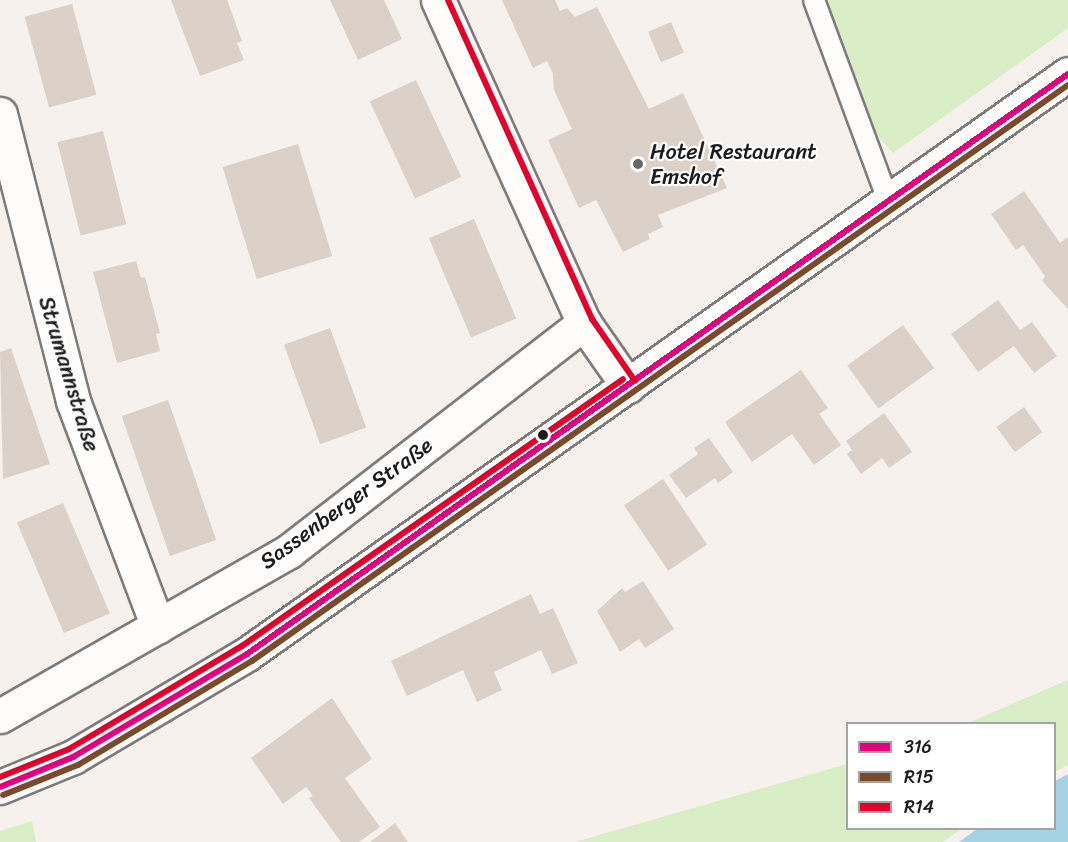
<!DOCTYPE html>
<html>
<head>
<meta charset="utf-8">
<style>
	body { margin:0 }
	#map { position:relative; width:1068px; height:842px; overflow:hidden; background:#f6f1ec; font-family:Sriracha,sans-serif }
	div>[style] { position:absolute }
	.green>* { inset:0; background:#d9eec7 }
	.water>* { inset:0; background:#a5d3e6 }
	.building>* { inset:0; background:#dcd1c8; transform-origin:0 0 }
	.roads { filter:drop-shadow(2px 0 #7e7c7a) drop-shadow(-2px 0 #7e7c7a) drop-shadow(0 2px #7e7c7a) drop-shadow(0 -2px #7e7c7a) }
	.lane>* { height:20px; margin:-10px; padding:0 10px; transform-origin:10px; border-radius:10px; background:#fefdfc }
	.street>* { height:33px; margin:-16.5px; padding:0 16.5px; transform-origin:16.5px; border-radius:16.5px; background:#fefdfc }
	.secondary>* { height:33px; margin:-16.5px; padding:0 16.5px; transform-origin:16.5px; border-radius:16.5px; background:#fefdfc }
	.bus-1>* { height:6px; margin:-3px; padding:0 3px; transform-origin:3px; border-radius:3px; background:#e5007d }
	.bus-2>* { height:6px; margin:-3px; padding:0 3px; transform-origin:3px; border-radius:3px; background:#7a4b2a }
	.bus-3>* { height:6px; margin:-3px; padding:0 3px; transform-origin:3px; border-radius:3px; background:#e4002b }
	.dots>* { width:16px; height:16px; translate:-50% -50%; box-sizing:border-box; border:3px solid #fff; border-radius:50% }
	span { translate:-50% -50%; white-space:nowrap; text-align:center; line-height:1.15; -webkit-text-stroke:4.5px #fff; paint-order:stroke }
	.poi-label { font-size:22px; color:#1c1c1c }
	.left { translate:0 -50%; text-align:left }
	.street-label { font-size:22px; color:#1c1c1c }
	.legend { position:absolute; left:846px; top:722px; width:210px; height:108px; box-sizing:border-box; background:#fff; border:2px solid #a4a4a4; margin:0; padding:8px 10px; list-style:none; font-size:18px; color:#1c1c1c }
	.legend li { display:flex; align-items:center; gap:12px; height:30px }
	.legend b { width:30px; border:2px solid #a4a4a4 }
</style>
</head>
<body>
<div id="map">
	<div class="green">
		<i style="clip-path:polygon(826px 0,1068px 0,1068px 28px,893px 153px,871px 129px)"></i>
		<i style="clip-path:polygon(1068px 680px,1068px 765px,1055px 772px,1054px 724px,968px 723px)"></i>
		<i style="clip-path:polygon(847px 764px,848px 828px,961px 829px,943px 842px,575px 842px)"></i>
		<i style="clip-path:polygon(32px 821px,36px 842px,0 842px,0 831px)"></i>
	</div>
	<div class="water">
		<i style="clip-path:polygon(1068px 774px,1068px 842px,959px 842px,977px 829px,1054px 828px,1055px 781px)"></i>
	</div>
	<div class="building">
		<i style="clip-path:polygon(171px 0,227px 0,242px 41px,237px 43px,244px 60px,200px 76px)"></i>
		<i style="clip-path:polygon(330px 0,384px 0,402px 39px,358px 60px)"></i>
		<i style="clip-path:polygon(502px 0,555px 0,560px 11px,567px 8px,575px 17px,597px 7px,649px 109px,683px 93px,727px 188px,658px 215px,663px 227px,648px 234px,650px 239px,623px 252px,596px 200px,579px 208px,548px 140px,572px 129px,554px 90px,553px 74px,547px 61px,533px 68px)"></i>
		<i style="left:72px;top:4px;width:94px;height:49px;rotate:75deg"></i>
		<i style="left:671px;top:22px;width:33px;height:25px;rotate:67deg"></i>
		<i style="left:416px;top:80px;width:107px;height:51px;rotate:65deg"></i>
		<i style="left:103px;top:131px;width:96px;height:47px;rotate:76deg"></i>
		<i style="left:298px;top:144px;width:117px;height:79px;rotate:73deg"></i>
		<i style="clip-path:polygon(1024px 191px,1060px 243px,1068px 237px,1068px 309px,1042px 281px,1045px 276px,1023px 245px,1016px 250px,991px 214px)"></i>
		<i style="left:474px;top:219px;width:108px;height:49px;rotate:67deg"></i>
		<i style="clip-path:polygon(136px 261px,141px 278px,145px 277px,160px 333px,156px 334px,160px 351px,117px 363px,93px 272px)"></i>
		<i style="clip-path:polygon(998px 300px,1020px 330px,1032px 322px,1057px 356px,1034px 373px,1014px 346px,978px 372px,951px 334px)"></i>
		<i style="left:903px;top:325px;width:53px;height:69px;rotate:54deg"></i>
		<i style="left:330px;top:328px;width:106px;height:49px;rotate:70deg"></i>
		<i style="clip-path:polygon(11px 348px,50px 464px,3px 479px,0 352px)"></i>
		<i style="clip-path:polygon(801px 370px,828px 408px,819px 414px,841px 445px,814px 465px,792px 434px,752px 462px,725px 422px)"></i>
		<i style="left:168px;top:400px;width:148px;height:49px;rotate:71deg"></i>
		<i style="left:1024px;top:407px;width:31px;height:34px;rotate:54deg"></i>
		<i style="clip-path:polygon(884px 413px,912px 452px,889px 468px,882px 458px,861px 474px,847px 454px,852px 450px,846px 441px)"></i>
		<i style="clip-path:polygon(709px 438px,733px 472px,718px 483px,715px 478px,686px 498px,669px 475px,698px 454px,694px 448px)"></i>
		<i style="left:663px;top:479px;width:79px;height:47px;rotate:56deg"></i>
		<i style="left:63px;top:503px;width:120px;height:50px;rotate:67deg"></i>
		<i style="clip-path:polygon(643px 581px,674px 629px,645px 648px,639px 639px,620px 652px,597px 611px,622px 588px,625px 592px)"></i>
		<i style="clip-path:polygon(531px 594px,540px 614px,553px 608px,578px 663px,552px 674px,541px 650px,494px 672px,502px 690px,477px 702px,463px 670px,407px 696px,391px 661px)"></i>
		<i style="clip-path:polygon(332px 698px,372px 759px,345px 778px,339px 770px,380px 827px,359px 842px,341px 842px,309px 798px,313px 796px,306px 787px,283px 804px,251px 758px)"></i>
		<i style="clip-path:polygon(395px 823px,408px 842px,370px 842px,374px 839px)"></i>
	</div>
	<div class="roads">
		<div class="lane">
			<i style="left:814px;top:0;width:216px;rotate:69.7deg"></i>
		</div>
		<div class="street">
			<i style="left:438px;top:0;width:354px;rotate:65.7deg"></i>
			<i style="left:584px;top:323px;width:77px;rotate:55.1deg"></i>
			<i style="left:0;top:114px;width:296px;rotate:75.7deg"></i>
			<i style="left:73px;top:401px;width:241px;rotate:69.4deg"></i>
			<i style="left:0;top:716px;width:333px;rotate:-29.7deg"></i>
			<i style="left:289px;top:551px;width:373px;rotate:-37.7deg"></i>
		</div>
		<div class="secondary">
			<i style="left:0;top:787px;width:79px;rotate:-22.3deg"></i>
			<i style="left:73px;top:757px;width:202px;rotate:-30.6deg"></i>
			<i style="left:247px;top:654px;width:1005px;rotate:-35.24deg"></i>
		</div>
	</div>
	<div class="bus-1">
		<i style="left:0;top:787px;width:79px;rotate:-22.3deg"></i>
		<i style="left:73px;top:757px;width:202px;rotate:-30.6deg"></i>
		<i style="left:247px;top:654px;width:1005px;rotate:-35.24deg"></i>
	</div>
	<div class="bus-2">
		<i style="left:3px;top:795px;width:81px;rotate:-21.8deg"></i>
		<i style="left:78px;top:765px;width:203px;rotate:-30.9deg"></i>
		<i style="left:252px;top:661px;width:999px;rotate:-35.22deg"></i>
	</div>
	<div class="bus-3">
		<i style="left:448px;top:0;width:350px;rotate:65.7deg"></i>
		<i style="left:592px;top:319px;width:75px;rotate:55.3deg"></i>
		<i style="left:0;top:777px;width:74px;rotate:-22.1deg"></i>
		<i style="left:69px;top:749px;width:201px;rotate:-30.8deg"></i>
		<i style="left:242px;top:646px;width:465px;rotate:-35deg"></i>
	</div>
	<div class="dots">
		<i style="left:638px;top:164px;background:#686765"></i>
		<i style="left:543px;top:435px;background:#1c1c1c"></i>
	</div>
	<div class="poi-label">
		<span class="left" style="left:650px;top:164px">Hotel Restaurant<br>Emshof</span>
	</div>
	<div class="street-label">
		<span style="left:69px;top:374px;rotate:73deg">Strumannstraße</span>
		<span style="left:346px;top:503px;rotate:-36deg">Sassenberger Straße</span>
	</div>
	<ul class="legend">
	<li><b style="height:8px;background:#e5007d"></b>316</li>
	<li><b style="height:8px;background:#7a4b2a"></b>R15</li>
	<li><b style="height:8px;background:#e4002b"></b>R14</li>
	</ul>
</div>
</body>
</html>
